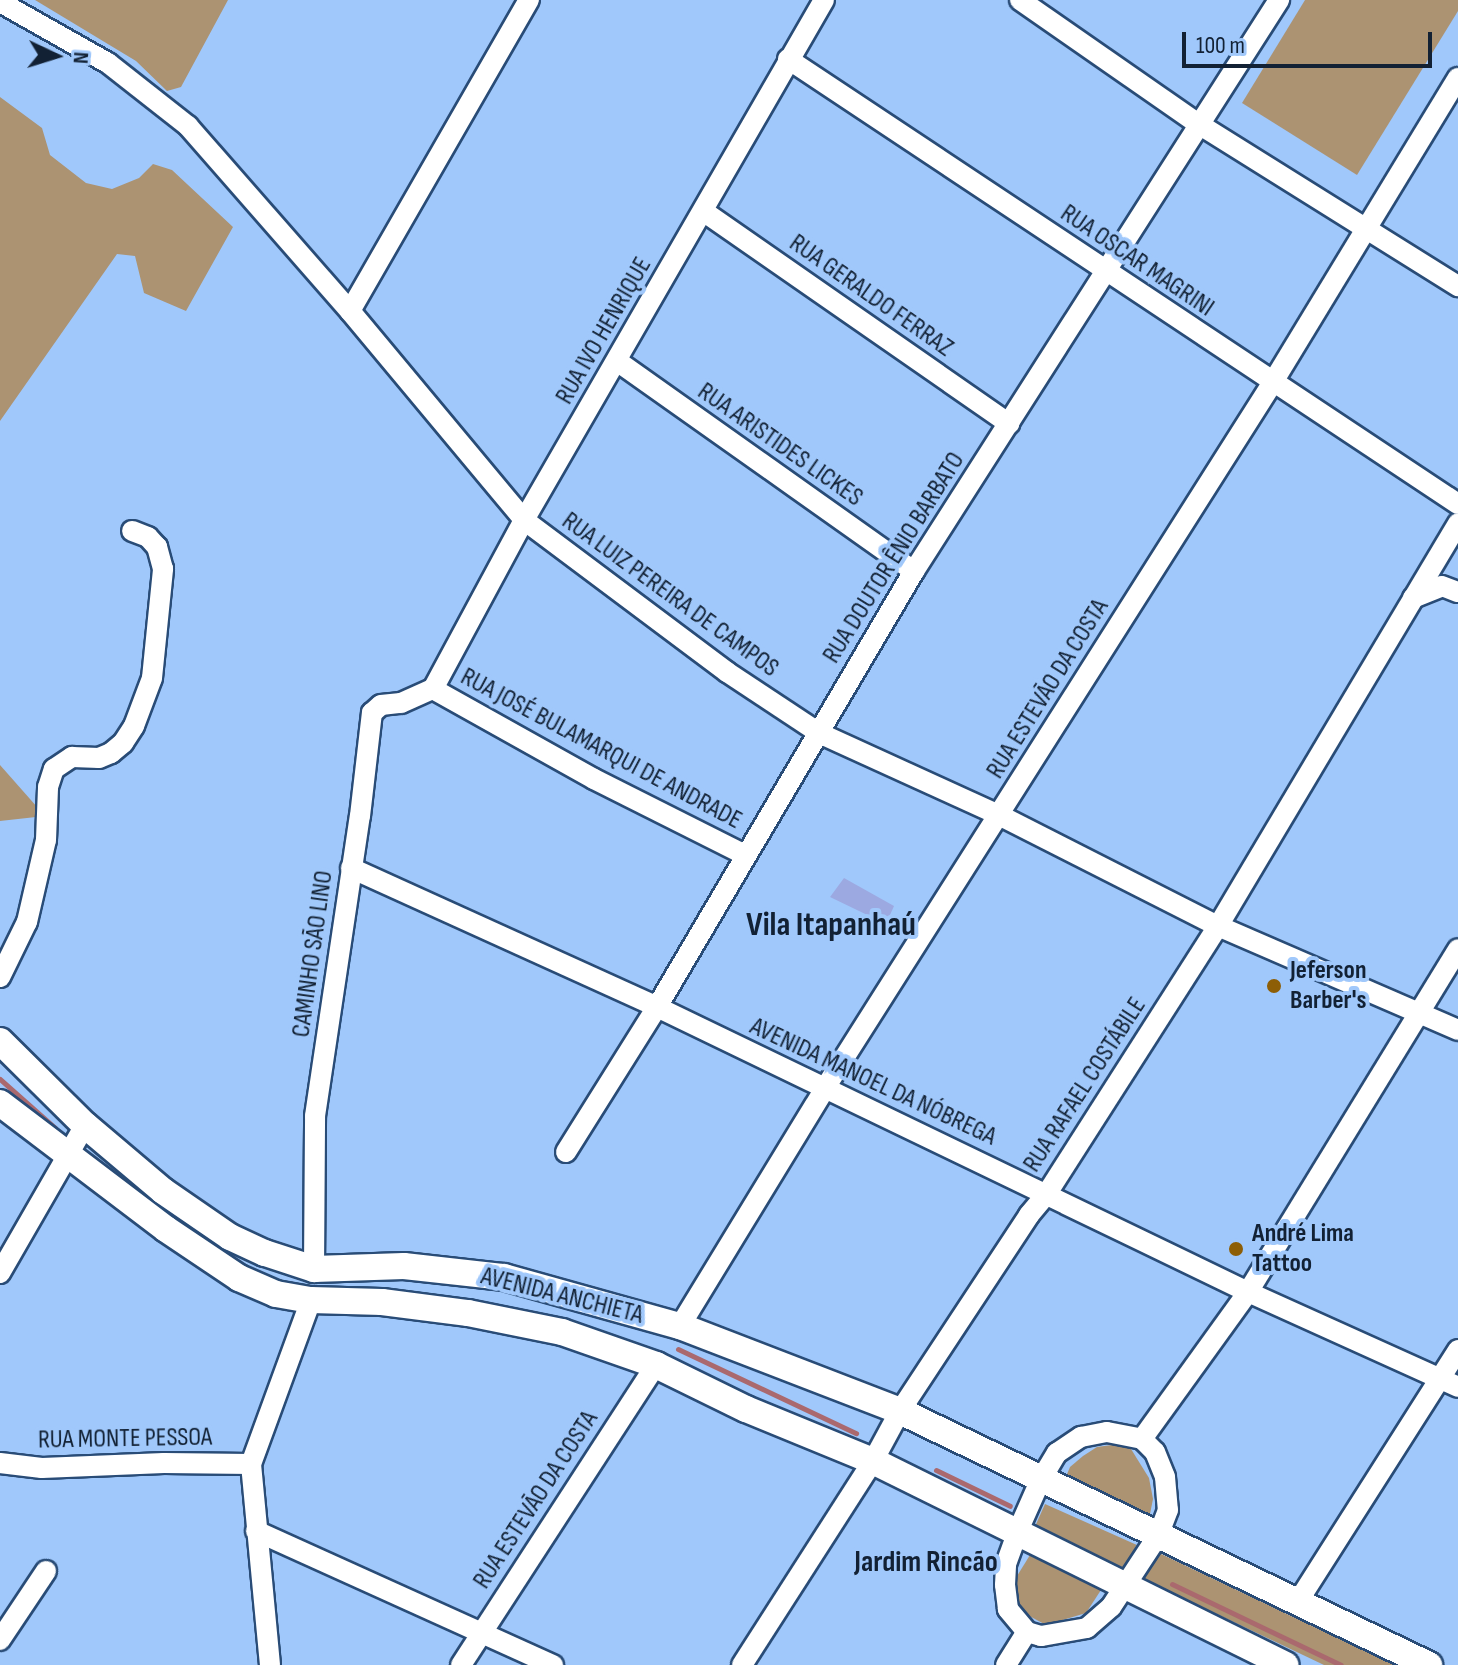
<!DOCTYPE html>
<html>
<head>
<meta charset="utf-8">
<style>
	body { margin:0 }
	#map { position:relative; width:1458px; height:1665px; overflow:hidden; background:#a0c8fb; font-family:"Sofia Sans Condensed",sans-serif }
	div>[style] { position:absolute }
	.green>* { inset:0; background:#ac9372; transform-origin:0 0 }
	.stream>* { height:5px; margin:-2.5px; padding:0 2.5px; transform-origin:2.5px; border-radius:2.5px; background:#aa696e }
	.building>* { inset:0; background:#9ca9e1 }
	.roads { filter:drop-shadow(2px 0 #294c77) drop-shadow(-2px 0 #294c77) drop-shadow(0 2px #294c77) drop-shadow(0 -2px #294c77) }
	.minor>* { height:20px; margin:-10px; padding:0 10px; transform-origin:10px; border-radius:10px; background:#fff }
	.major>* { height:26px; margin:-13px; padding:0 13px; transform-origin:13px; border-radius:13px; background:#fff }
	.dots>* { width:22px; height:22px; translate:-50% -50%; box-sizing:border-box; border:4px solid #a0c8fb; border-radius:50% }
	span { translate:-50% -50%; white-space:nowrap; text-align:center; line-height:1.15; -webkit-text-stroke:8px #a0c8fb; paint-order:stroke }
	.street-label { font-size:26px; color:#122134 }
	.poi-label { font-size:26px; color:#122134; font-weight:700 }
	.left { translate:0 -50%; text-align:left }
	.quarter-label { font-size:30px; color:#122134; font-weight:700 }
	.district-label { font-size:34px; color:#122134; font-weight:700 }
	.north { position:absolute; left:16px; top:16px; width:80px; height:80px; -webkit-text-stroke:6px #a0c8fb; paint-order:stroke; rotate:94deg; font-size:22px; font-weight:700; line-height:32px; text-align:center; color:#122134 }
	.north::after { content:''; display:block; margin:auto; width:28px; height:36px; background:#122134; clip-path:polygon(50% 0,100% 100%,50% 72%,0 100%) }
	.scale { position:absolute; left:1182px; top:32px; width:250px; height:36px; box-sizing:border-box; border:4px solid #122134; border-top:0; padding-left:10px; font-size:24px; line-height:28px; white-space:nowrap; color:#122134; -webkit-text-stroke:6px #a0c8fb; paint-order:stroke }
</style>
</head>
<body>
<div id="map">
	<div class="green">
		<i style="clip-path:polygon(35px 0,228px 0,181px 87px,167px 91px,136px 61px)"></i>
		<i style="clip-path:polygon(1305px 0,1458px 0,1458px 11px,1357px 175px,1242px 103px)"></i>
		<i style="clip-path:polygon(0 97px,42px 128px,50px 155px,86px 183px,112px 189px,139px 178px,153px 164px,172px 170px,233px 227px,186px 311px,144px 293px,135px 256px,117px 254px,0 421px)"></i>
		<i style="clip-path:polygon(0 765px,45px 816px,0 821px)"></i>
		<i style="clip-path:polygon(1119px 1444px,1131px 1449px,1149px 1478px,1153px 1499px,1149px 1519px,1065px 1479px,1070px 1467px,1083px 1456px,1097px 1447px)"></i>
		<i style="left:1045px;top:1504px;width:100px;height:28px;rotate:24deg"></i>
		<i style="clip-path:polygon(1157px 1552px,1394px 1665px,1324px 1665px,1141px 1578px)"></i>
		<i style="clip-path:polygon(1030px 1555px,1101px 1590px,1086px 1613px,1046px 1625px,1022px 1612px,1016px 1595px,1017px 1576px)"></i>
	</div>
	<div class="stream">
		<i style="left:0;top:1079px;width:74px;rotate:41.7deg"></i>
		<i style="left:678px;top:1349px;width:197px;rotate:25.3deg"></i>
		<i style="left:936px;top:1470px;width:82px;rotate:25.9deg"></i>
		<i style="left:1172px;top:1584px;width:187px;rotate:25.6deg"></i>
	</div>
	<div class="building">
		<i style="clip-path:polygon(844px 878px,894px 906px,886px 924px,830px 897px)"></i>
	</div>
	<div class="roads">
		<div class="minor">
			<i style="left:1020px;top:0;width:216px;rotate:34.8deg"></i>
			<i style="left:1197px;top:123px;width:308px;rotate:32deg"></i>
			<i style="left:0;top:2px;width:124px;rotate:29.5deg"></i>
			<i style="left:108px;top:63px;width:102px;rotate:38.2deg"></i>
			<i style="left:188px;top:126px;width:246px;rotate:48.8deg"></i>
			<i style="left:350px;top:311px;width:272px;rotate:50.2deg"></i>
			<i style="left:524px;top:520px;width:254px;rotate:36.8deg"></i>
			<i style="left:727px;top:672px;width:110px;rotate:33.5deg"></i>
			<i style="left:819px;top:733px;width:198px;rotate:24.5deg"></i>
			<i style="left:999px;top:815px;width:246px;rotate:26.9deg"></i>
			<i style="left:1218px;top:926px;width:262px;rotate:23.4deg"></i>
			<i style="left:788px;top:59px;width:804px;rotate:33.59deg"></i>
			<i style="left:703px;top:211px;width:373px;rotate:34.8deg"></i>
			<i style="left:350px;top:311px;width:359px;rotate:-60.1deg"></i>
			<i style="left:617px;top:361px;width:364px;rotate:35.3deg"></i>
			<i style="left:1413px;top:598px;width:31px;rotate:-22deg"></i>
			<i style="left:1442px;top:586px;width:17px;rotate:21deg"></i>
			<i style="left:433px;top:689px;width:192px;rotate:-61.7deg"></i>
			<i style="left:524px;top:520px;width:600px;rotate:-60.02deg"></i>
			<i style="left:433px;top:689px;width:184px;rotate:29.2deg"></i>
			<i style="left:594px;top:779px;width:169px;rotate:26.7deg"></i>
			<i style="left:351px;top:868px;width:336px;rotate:24.4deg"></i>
			<i style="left:657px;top:1007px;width:656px;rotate:25.74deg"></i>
			<i style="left:1248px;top:1292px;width:230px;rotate:24.3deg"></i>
			<i style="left:0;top:977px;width:61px;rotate:-63.9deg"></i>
			<i style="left:27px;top:922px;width:84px;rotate:-77deg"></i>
			<i style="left:46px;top:840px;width:53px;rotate:-87.8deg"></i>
			<i style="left:48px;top:787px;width:19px;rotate:-72deg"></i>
			<i style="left:54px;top:769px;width:22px;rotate:-34deg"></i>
			<i style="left:72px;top:757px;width:27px;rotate:2deg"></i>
			<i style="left:99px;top:758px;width:13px;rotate:-23deg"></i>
			<i style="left:111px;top:753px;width:16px;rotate:-40deg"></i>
			<i style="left:123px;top:743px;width:20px;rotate:-57deg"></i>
			<i style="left:134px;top:726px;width:51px;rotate:-69.4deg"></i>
			<i style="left:152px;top:678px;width:110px;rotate:-84.2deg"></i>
			<i style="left:163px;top:569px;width:23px;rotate:-105deg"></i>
			<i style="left:157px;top:547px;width:13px;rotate:-132deg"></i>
			<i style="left:148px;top:537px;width:17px;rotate:-159deg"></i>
			<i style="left:566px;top:1152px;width:171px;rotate:-57.9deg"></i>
			<i style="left:657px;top:1007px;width:506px;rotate:-59.48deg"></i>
			<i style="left:914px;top:571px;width:678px;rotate:-57.41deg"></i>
			<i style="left:314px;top:1269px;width:153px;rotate:-89.6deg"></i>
			<i style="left:315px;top:1116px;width:303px;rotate:-81.5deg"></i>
			<i style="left:360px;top:816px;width:104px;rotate:-83.4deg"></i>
			<i style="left:372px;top:713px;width:12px;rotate:-42deg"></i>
			<i style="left:381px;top:705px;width:20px;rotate:-6deg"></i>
			<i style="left:401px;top:703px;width:35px;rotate:-24deg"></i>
			<i style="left:0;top:1273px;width:171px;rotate:-60.1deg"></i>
			<i style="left:680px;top:1326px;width:279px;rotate:-58.6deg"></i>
			<i style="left:825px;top:1088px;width:836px;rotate:-57.6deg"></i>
			<i style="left:1273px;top:382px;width:356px;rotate:-58.7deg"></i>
			<i style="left:1107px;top:1432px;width:36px;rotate:11deg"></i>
			<i style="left:1142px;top:1439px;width:18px;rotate:45deg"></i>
			<i style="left:1155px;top:1452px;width:27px;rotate:68deg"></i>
			<i style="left:1165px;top:1477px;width:33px;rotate:85deg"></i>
			<i style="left:1168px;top:1510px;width:26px;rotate:111deg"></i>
			<i style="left:1159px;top:1534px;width:87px;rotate:123.3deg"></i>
			<i style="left:1111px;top:1607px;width:32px;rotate:139deg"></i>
			<i style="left:1087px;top:1628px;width:47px;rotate:170.1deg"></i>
			<i style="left:1041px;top:1636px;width:15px;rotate:-164deg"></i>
			<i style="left:1027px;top:1632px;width:30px;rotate:-130deg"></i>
			<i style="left:1008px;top:1609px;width:24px;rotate:-97deg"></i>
			<i style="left:1005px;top:1585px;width:21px;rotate:-87deg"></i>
			<i style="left:1006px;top:1564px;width:33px;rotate:-70deg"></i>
			<i style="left:1017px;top:1533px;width:57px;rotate:-66.1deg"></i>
			<i style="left:1040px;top:1481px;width:33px;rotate:-59deg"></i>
			<i style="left:1057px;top:1453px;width:29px;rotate:-34deg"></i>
			<i style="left:1081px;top:1437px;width:26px;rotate:-11deg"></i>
			<i style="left:1142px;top:1439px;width:181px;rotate:-54.2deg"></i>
			<i style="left:1248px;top:1292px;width:402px;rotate:-58.5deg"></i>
			<i style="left:0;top:1463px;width:42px;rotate:6.8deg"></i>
			<i style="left:42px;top:1468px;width:122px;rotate:-2.3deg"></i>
			<i style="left:164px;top:1463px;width:87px;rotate:0.7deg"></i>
			<i style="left:256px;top:1531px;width:326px;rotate:24.3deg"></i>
			<i style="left:1297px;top:1603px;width:300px;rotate:-57.5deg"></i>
			<i style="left:0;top:1640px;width:83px;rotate:-56.3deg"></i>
			<i style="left:270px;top:1665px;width:202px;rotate:-95.4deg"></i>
			<i style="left:251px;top:1464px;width:175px;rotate:-69.9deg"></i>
			<i style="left:461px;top:1665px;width:358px;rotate:-57deg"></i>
			<i style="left:742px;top:1665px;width:242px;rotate:-57.3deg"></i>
			<i style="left:873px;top:1461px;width:57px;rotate:-61.6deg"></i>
			<i style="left:900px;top:1411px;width:235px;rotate:-56.6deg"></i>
			<i style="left:1029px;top:1215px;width:26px;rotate:-50deg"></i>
			<i style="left:1046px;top:1195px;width:319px;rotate:-57.4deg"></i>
			<i style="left:1218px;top:926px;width:469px;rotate:-59.2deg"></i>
			<i style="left:1006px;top:1665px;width:39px;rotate:-58deg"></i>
		</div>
		<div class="major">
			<i style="left:0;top:1041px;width:120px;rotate:44.7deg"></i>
			<i style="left:85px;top:1125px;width:102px;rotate:40.2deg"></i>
			<i style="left:163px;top:1191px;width:81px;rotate:34.5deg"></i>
			<i style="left:230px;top:1237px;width:38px;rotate:25deg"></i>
			<i style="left:265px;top:1253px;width:52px;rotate:18.1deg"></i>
			<i style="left:314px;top:1269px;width:90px;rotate:-1.9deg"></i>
			<i style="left:404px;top:1266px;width:101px;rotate:6.3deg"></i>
			<i style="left:504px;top:1277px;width:183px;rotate:15.6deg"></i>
			<i style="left:680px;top:1326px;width:236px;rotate:21.1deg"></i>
			<i style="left:900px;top:1411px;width:587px;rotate:25.65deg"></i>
			<i style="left:0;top:1103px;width:208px;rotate:37.2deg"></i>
			<i style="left:166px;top:1229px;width:88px;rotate:33.9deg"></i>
			<i style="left:239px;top:1278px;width:40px;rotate:23.4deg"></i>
			<i style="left:276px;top:1294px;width:36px;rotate:10deg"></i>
			<i style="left:311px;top:1300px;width:71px;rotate:1.6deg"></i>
			<i style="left:382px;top:1302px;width:87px;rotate:7.3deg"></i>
			<i style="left:468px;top:1313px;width:96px;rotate:11.4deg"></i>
			<i style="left:562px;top:1332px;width:100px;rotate:19.3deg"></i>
			<i style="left:656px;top:1365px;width:100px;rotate:26.1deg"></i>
			<i style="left:746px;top:1409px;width:137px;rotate:22.3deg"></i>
			<i style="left:873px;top:1461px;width:460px;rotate:26.3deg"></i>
		</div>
	</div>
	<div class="dots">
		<i style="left:1274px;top:986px;background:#8d5e06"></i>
		<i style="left:1236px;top:1249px;background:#8d5e06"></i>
	</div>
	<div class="street-label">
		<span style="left:1137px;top:261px;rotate:34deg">RUA OSCAR MAGRINI</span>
		<span style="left:871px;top:296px;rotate:35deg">RUA GERALDO FERRAZ</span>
		<span style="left:604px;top:331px;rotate:-60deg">RUA IVO HENRIQUE</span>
		<span style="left:780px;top:445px;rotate:35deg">RUA ARISTIDES LICKES</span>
		<span style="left:894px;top:558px;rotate:-58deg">RUA DOUTOR ÊNIO BARBATO</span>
		<span style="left:670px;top:595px;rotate:36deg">RUA LUIZ PEREIRA DE CAMPOS</span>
		<span style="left:1048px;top:689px;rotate:-58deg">RUA ESTEVÃO DA COSTA</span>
		<span style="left:601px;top:749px;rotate:28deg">RUA JOSÉ BULAMARQUI DE ANDRADE</span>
		<span style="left:313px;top:954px;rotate:-82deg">CAMINHO SÃO LINO</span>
		<span style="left:873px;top:1082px;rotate:25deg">AVENIDA MANOEL DA NÓBREGA</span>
		<span style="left:1085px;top:1085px;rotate:-57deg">RUA RAFAEL COSTÁBILE</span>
		<span style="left:562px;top:1296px;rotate:14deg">AVENIDA ANCHIETA</span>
		<span style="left:125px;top:1439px;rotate:-1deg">RUA MONTE PESSOA</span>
		<span style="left:536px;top:1500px;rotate:-57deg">RUA ESTEVÃO DA COSTA</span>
	</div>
	<div class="poi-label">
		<span class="left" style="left:1290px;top:986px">Jeferson<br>Barber's</span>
		<span class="left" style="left:1252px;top:1249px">André Lima<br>Tattoo</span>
	</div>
	<div class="quarter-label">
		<span style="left:926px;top:1562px">Jardim Rincão</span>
	</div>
	<div class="district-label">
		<span style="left:831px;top:925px">Vila Itapanhaú</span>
	</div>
	<div class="north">N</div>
	<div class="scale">100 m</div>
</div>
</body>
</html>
